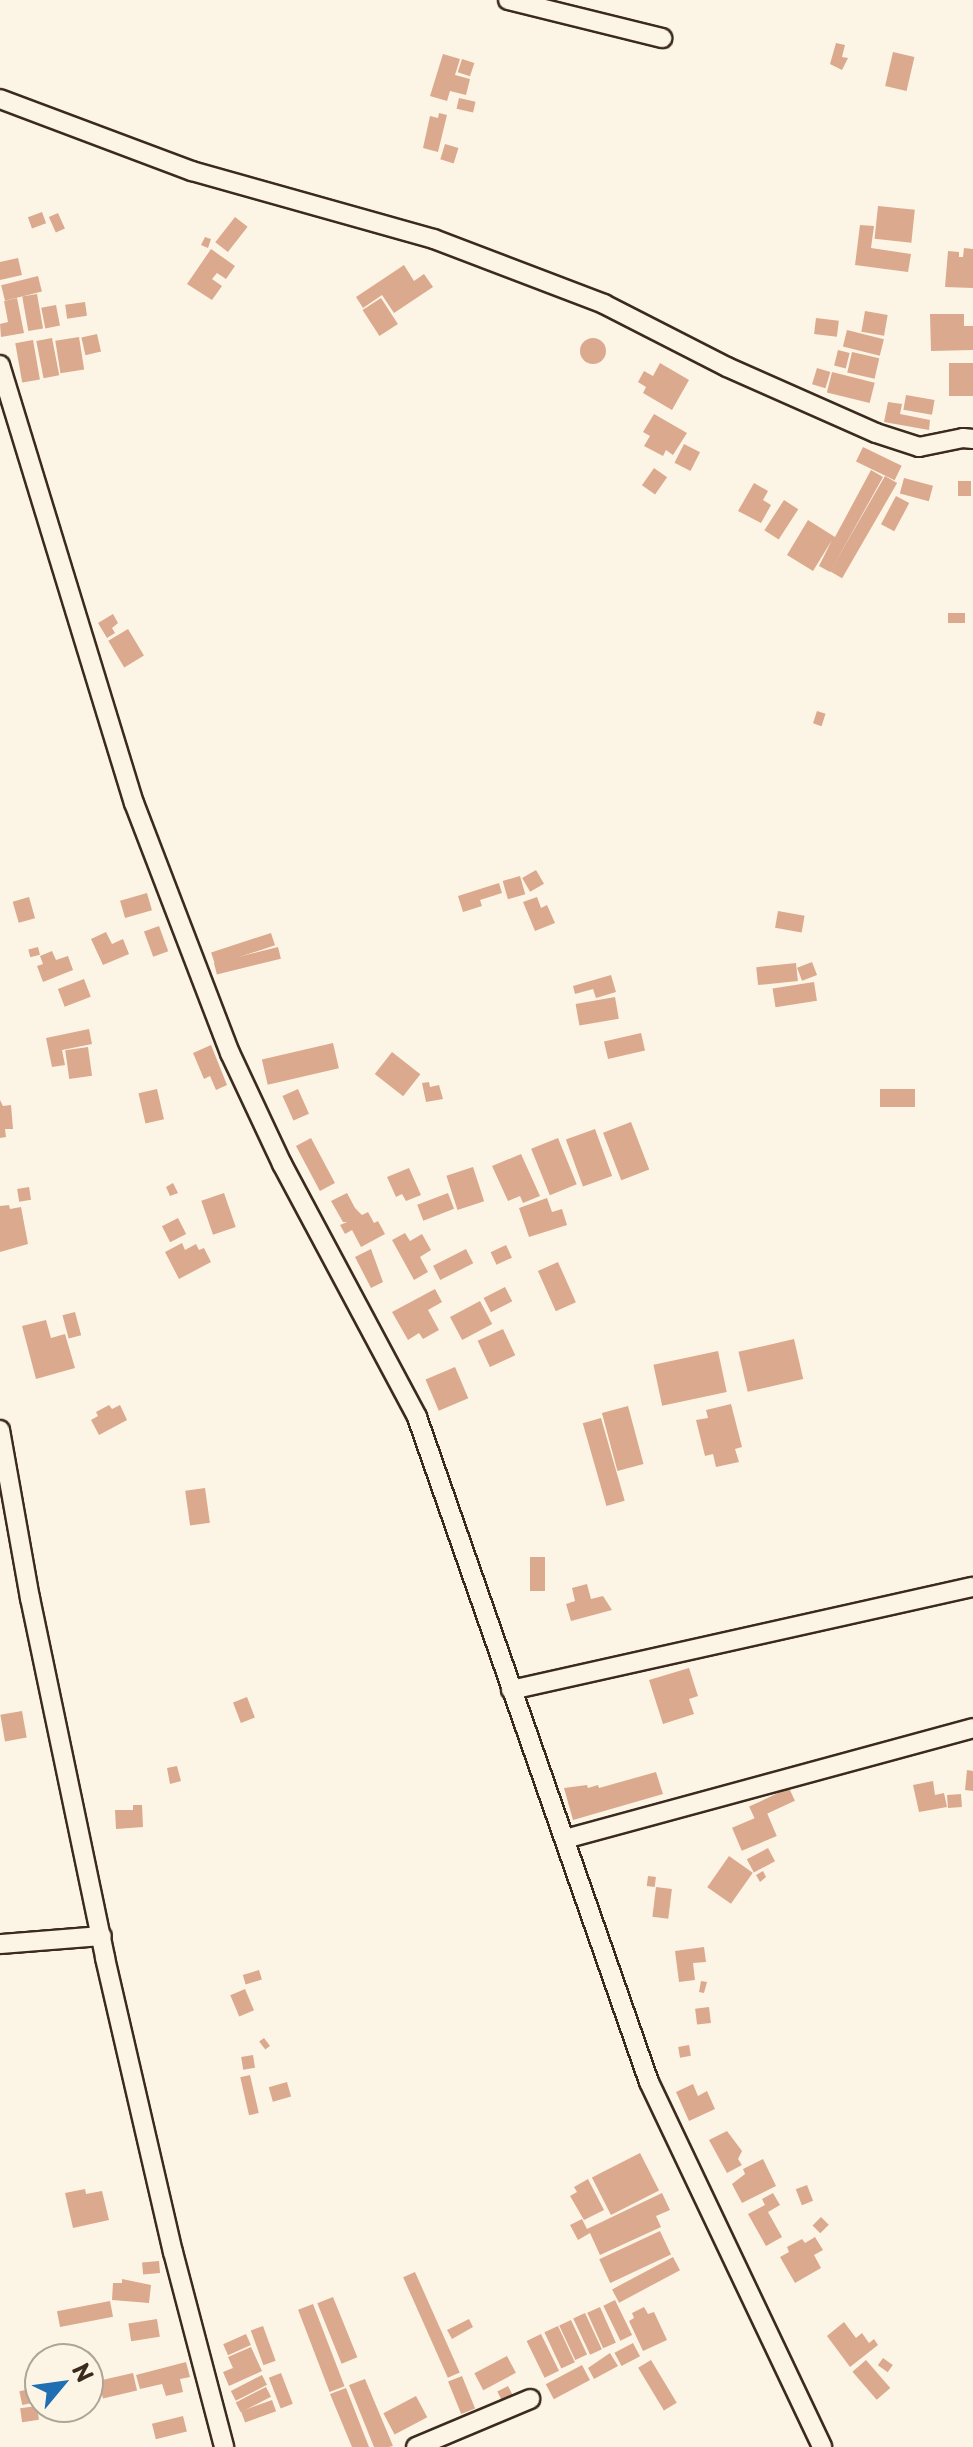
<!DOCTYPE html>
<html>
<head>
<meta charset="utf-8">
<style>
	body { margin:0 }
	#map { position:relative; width:973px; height:2447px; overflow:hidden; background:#fcf5e5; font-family:"Playpen Sans",sans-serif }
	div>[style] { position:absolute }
	.building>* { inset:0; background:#dba98e; transform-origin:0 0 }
	.round { border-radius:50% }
	.roads { filter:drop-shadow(2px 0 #3b2a1e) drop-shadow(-2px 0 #3b2a1e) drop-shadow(0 2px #3b2a1e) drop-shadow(0 -2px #3b2a1e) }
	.minor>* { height:18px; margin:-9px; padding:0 9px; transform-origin:9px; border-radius:9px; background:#fcf5e5 }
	span { translate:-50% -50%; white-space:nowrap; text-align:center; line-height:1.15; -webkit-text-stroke:6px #fcf5e5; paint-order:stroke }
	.north { position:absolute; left:24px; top:2343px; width:80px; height:80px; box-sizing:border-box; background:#fcf5e5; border:2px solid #afa495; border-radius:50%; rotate:61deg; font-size:22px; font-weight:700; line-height:32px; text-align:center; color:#3b2a1e }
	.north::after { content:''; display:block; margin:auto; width:28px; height:36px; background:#1f6fb2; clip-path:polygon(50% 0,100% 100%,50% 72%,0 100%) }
</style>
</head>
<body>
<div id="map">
	<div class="building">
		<i style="clip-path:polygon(836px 43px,845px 45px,842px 57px,848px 58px,842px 70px,830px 64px)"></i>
		<i style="left:893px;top:52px;width:22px;height:35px;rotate:13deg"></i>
		<i style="clip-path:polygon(443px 54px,460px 59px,455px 75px,470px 79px,466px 95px,450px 91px,447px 101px,430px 96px)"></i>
		<i style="left:462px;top:59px;width:13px;height:14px;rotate:18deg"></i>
		<i style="left:459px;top:98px;width:17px;height:11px;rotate:13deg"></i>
		<i style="clip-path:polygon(439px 113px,447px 115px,438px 152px,423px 148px,430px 116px,438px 118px)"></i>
		<i style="left:445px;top:144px;width:14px;height:16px;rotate:17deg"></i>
		<i style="left:878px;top:206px;width:37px;height:33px;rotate:6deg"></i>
		<i style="left:42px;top:212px;width:12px;height:15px;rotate:70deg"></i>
		<i style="left:58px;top:213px;width:17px;height:10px;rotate:66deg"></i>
		<i style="left:235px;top:217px;width:16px;height:32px;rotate:38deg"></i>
		<i style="clip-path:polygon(860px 225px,874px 226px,871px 248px,911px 254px,908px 272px,855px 265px)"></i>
		<i style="clip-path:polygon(205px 237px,211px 239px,208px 248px,201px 245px)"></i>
		<i style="clip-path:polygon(964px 248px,973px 249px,973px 288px,945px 287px,948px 251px,959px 252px,959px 257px,963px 257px)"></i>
		<i style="clip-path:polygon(211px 249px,235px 266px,226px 279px,217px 273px,212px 279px,222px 286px,212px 300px,187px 284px)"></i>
		<i style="clip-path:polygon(18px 258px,22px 275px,0 280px,0 262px)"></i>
		<i style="clip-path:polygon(404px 265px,414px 281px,424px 274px,433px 287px,394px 313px,382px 295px,363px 308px,356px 297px)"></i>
		<i style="left:38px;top:276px;width:16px;height:38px;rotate:76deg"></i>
		<i style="left:37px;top:294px;width:35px;height:15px;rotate:80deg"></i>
		<i style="clip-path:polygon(17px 298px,24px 333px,1px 337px,0 324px,8px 322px,4px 301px)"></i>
		<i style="left:381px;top:298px;width:31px;height:22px;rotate:57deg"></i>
		<i style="left:85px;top:302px;width:14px;height:20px;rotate:82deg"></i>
		<i style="left:56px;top:305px;width:21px;height:15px;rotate:79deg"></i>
		<i style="left:865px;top:311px;width:23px;height:21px;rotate:10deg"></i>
		<i style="clip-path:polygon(930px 314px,964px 314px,964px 326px,973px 326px,973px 350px,931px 351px)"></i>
		<i style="left:816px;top:318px;width:23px;height:16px;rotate:7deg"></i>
		<i style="left:847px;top:330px;width:38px;height:17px;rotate:14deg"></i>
		<i style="left:97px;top:334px;width:18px;height:16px;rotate:77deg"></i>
		<i style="left:79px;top:337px;width:33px;height:24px;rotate:81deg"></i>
		<i style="left:52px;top:338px;width:38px;height:16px;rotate:79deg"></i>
		<i class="round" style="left:580px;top:338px;width:26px;height:26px"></i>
		<i style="left:33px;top:340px;width:40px;height:18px;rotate:80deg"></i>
		<i style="left:838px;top:350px;width:12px;height:16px;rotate:14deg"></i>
		<i style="left:852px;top:352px;width:28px;height:21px;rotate:13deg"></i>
		<i style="clip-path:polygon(660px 363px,689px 380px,672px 410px,643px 393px,646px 387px,638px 382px,644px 371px,653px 376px)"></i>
		<i style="left:949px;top:363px;width:24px;height:33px"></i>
		<i style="left:817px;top:368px;width:14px;height:17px;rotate:17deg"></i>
		<i style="left:832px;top:372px;width:44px;height:21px;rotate:14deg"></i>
		<i style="left:906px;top:395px;width:29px;height:15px;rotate:10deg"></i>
		<i style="clip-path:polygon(888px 402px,902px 404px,900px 414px,930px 420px,929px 430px,884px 422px)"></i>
		<i style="clip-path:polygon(654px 414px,687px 433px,673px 455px,666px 450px,663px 456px,644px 446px,650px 436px,643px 432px)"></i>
		<i style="left:684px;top:444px;width:18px;height:21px;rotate:27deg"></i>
		<i style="left:863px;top:447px;width:43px;height:16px;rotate:26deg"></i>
		<i style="left:654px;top:468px;width:16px;height:21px;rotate:35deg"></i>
		<i style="clip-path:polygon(871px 470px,883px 477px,830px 572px,819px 566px,832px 540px,813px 571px,787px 555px,808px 520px,835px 537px)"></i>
		<i style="left:885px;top:476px;width:14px;height:110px;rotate:30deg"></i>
		<i style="left:904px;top:478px;width:30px;height:16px;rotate:15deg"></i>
		<i style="left:958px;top:481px;width:13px;height:15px"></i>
		<i style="clip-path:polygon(754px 483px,768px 491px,763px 500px,771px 505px,761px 523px,738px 511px)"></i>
		<i style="left:896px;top:496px;width:15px;height:32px;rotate:28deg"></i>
		<i style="left:784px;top:500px;width:17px;height:36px;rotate:33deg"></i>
		<i style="left:948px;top:613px;width:17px;height:10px"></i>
		<i style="clip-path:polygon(113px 614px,118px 623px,112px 628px,115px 633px,107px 638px,98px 623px)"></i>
		<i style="left:128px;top:629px;width:31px;height:23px;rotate:59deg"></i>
		<i style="left:817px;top:711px;width:9px;height:13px;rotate:18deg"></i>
		<i style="left:536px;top:870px;width:16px;height:16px;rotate:60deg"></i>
		<i style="left:520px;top:876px;width:19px;height:18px;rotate:74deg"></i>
		<i style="clip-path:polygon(499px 883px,502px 893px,480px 900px,482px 906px,463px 912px,458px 896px)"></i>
		<i style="left:147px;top:893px;width:18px;height:28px;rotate:74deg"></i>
		<i style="left:29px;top:897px;width:22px;height:17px;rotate:74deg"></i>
		<i style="clip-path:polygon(537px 897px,541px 908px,547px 905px,555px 923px,535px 931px,523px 902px)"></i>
		<i style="left:778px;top:911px;width:27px;height:17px;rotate:10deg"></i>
		<i style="left:159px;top:926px;width:27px;height:16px;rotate:70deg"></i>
		<i style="clip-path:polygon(106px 932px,112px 944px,123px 939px,129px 954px,103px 965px,91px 939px)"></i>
		<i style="left:271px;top:933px;width:13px;height:63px;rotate:72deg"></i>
		<i style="left:38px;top:947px;width:8px;height:10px;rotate:76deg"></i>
		<i style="left:278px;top:947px;width:12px;height:66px;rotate:76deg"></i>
		<i style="clip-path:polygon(52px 951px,56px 960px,68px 956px,73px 970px,43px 982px,37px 966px,43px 964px,40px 956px)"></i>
		<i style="left:812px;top:962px;width:14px;height:16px;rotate:69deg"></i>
		<i style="left:796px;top:963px;width:18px;height:40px;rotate:84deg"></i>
		<i style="clip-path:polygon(611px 975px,616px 992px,596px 998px,593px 989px,575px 994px,573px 986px)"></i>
		<i style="left:84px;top:979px;width:19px;height:28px;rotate:69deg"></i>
		<i style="left:814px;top:982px;width:19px;height:42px;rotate:81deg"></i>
		<i style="left:615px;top:997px;width:22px;height:40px;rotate:80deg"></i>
		<i style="clip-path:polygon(89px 1029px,92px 1044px,62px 1050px,65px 1065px,52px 1067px,46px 1038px)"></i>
		<i style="left:641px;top:1033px;width:18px;height:38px;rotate:77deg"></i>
		<i style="left:333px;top:1043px;width:26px;height:73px;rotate:77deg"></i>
		<i style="clip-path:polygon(211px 1045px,227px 1085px,216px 1090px,210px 1076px,204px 1079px,193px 1053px)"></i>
		<i style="left:88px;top:1047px;width:29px;height:23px;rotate:82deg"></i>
		<i style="left:392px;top:1052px;width:36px;height:28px;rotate:38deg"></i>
		<i style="clip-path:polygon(429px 1082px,430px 1087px,439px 1085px,443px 1099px,426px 1102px,422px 1083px)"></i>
		<i style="left:157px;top:1089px;width:31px;height:19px;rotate:77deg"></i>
		<i style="left:298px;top:1089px;width:27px;height:17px;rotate:66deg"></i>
		<i style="left:880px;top:1089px;width:35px;height:18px"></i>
		<i style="clip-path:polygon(0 1100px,3px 1106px,11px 1105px,13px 1129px,5px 1129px,6px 1137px,0 1138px)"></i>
		<i style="left:631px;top:1122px;width:51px;height:30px;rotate:69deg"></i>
		<i style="left:595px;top:1129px;width:50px;height:31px;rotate:70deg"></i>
		<i style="left:311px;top:1138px;width:51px;height:17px;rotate:62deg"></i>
		<i style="left:558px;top:1138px;width:50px;height:29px;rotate:68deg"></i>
		<i style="clip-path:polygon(521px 1154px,540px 1196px,523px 1203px,520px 1196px,508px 1201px,492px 1166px)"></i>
		<i style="left:473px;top:1167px;width:36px;height:28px;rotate:72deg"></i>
		<i style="clip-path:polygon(409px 1168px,421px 1195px,406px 1201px,402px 1194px,396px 1197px,387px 1177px)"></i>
		<i style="clip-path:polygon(173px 1183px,178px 1193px,170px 1196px,166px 1187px)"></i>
		<i style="left:29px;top:1187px;width:13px;height:12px;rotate:81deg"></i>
		<i style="left:224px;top:1193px;width:36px;height:24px;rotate:71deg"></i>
		<i style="clip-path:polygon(347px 1193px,355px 1208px,362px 1215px,368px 1212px,374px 1223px,378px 1221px,385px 1234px,361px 1247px,352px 1230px,345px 1234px,340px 1225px,347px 1222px,343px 1222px,331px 1201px)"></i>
		<i style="left:448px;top:1193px;width:17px;height:33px;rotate:69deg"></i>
		<i style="clip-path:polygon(547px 1198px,552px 1212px,562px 1209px,567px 1225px,529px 1237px,519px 1208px)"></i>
		<i style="clip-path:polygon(9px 1205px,10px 1209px,21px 1207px,28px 1244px,0 1252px,0 1206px)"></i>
		<i style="left:178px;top:1218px;width:18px;height:18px;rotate:63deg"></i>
		<i style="clip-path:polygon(405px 1233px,410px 1241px,422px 1234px,431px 1250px,420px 1257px,428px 1272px,414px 1280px,392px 1240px)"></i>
		<i style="clip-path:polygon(182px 1243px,185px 1250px,196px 1244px,199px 1250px,204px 1248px,211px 1262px,179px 1279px,165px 1252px)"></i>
		<i style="left:506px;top:1245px;width:14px;height:17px;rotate:65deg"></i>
		<i style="clip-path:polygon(371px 1249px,383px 1282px,371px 1288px,355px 1257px)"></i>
		<i style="left:466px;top:1249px;width:16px;height:37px;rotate:63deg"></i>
		<i style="left:558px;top:1262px;width:44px;height:22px;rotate:66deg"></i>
		<i style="left:505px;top:1287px;width:16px;height:24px;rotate:63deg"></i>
		<i style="clip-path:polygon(435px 1289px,442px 1302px,428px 1310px,439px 1330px,423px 1339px,419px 1333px,408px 1340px,392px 1312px)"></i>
		<i style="left:480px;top:1301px;width:26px;height:34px;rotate:62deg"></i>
		<i style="left:75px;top:1312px;width:24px;height:13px;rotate:75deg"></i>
		<i style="clip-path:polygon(46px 1320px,51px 1338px,65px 1334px,75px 1368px,36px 1379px,22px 1326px)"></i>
		<i style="left:503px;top:1329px;width:29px;height:28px;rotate:65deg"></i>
		<i style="left:794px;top:1339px;width:41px;height:57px;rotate:77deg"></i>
		<i style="left:718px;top:1351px;width:42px;height:66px;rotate:78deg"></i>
		<i style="left:455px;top:1367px;width:34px;height:32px;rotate:67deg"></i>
		<i style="clip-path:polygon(731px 1404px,742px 1447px,735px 1449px,739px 1462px,716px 1467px,713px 1454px,705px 1456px,696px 1420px,708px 1418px,706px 1410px)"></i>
		<i style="clip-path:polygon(109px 1405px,112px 1409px,120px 1405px,127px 1420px,99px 1435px,91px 1420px,98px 1416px,96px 1412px)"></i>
		<i style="left:628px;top:1406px;width:60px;height:27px;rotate:75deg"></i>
		<i style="left:601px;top:1418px;width:86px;height:19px;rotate:74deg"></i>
		<i style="left:205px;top:1488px;width:35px;height:20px;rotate:82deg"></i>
		<i style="left:530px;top:1557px;width:15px;height:34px"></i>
		<i style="clip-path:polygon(587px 1584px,591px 1599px,603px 1596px,612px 1610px,571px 1621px,566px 1604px,575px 1601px,572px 1588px)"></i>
		<i style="clip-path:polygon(689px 1668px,698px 1696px,689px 1699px,694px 1714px,663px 1724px,649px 1680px)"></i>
		<i style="left:247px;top:1697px;width:22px;height:15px;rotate:69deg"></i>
		<i style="left:22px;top:1711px;width:27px;height:22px;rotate:80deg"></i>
		<i style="clip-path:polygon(177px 1766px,181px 1781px,170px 1784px,167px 1768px)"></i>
		<i style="clip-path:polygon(967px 1770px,973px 1771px,973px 1791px,965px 1790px)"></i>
		<i style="clip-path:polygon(656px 1772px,663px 1794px,573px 1820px,564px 1788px,587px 1785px,588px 1788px,598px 1785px,599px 1788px)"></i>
		<i style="clip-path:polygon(933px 1781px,935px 1795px,944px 1793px,947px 1807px,919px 1812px,913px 1785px)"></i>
		<i style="left:789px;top:1788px;width:14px;height:44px;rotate:65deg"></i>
		<i style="left:961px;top:1794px;width:13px;height:14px;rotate:86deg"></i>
		<i style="clip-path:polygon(133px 1805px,142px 1805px,143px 1827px,116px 1829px,115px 1810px,133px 1810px)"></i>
		<i style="left:767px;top:1813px;width:25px;height:38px;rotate:67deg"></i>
		<i style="left:768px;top:1848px;width:15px;height:24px;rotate:62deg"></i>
		<i style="left:729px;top:1856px;width:29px;height:38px;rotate:35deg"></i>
		<i style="clip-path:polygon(763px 1871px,766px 1877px,760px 1882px,756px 1875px)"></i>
		<i style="left:648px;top:1876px;width:8px;height:10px;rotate:7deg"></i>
		<i style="left:656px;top:1887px;width:16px;height:30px;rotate:7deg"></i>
		<i style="clip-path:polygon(704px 1947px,706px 1962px,693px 1963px,695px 1980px,679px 1982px,675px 1951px)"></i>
		<i style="left:259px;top:1970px;width:10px;height:17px;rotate:73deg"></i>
		<i style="clip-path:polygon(701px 1981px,707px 1982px,704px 1993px,699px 1992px)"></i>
		<i style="left:245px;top:1989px;width:23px;height:16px;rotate:67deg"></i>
		<i style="left:709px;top:2007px;width:16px;height:14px;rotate:83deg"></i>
		<i style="left:264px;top:2038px;width:10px;height:6px;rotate:53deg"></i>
		<i style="left:689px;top:2045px;width:11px;height:11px;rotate:80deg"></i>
		<i style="left:253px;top:2055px;width:13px;height:12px;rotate:81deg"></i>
		<i style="left:250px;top:2075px;width:39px;height:10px;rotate:77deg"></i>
		<i style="left:287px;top:2082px;width:15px;height:19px;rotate:74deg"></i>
		<i style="clip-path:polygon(693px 2084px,698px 2096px,707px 2091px,715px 2109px,689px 2121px,676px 2092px)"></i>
		<i style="clip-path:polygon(727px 2131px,742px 2151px,738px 2159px,742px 2165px,727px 2173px,709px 2140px)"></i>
		<i style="left:640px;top:2153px;width:42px;height:54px;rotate:63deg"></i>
		<i style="clip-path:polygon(763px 2159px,776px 2186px,742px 2203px,732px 2184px,745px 2174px,743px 2169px)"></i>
		<i style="clip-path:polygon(588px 2179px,604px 2210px,584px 2220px,570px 2196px,577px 2192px,574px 2187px)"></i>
		<i style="left:807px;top:2185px;width:17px;height:12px;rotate:69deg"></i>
		<i style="clip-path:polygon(85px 2189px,86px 2194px,102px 2191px,109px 2220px,73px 2228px,65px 2193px)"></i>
		<i style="clip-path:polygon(662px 2193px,670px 2210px,656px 2216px,661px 2227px,600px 2255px,590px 2233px,578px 2240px,570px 2225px,582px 2219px,587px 2229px)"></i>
		<i style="clip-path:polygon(773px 2193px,780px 2205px,768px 2212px,782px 2237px,766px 2246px,748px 2214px,765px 2205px,762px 2199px)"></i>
		<i style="left:821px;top:2217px;width:11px;height:12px;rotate:45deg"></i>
		<i style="left:660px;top:2231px;width:26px;height:67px;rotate:65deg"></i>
		<i style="clip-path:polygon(815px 2237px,823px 2250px,814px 2255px,821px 2268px,795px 2283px,780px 2257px,789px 2252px,787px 2247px,802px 2239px,805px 2243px)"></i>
		<i style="left:673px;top:2257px;width:15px;height:69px;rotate:62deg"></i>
		<i style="left:159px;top:2261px;width:12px;height:17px;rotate:85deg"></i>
		<i style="left:415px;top:2272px;width:110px;height:13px;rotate:66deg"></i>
		<i style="clip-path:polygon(122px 2279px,151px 2285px,149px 2303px,112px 2300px,113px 2283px,122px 2283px)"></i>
		<i style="left:333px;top:2297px;width:65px;height:17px;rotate:68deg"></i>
		<i style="left:615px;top:2300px;width:39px;height:13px;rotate:64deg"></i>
		<i style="left:110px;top:2301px;width:16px;height:54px;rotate:79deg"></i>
		<i style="left:313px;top:2304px;width:88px;height:16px;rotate:69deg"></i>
		<i style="left:600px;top:2307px;width:39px;height:14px;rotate:66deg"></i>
		<i style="clip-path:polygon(644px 2307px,648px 2314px,654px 2312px,667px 2340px,643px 2351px,629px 2321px,634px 2318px,632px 2313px)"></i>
		<i style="left:585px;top:2313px;width:40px;height:13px;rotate:65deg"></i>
		<i style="left:157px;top:2319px;width:18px;height:29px;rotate:81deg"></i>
		<i style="clip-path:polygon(469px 2319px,473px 2327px,452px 2339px,447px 2330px)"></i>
		<i style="left:571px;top:2320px;width:38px;height:13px;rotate:65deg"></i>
		<i style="clip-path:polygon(844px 2322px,856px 2338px,862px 2333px,869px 2343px,874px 2339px,878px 2345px,850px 2367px,827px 2336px)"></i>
		<i style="left:263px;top:2326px;width:37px;height:13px;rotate:70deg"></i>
		<i style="left:558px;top:2326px;width:40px;height:15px;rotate:65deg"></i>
		<i style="left:246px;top:2334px;width:12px;height:25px;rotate:66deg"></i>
		<i style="left:541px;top:2334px;width:41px;height:16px;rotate:64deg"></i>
		<i style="left:633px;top:2343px;width:15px;height:21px;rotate:62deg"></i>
		<i style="clip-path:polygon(251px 2347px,262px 2371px,229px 2386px,223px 2372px,233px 2368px,228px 2357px)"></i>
		<i style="clip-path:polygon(610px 2353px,618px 2366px,594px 2379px,588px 2368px)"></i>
		<i style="left:507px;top:2356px;width:19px;height:37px;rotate:62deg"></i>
		<i style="left:883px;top:2358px;width:12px;height:9px;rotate:35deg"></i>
		<i style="left:651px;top:2360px;width:50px;height:15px;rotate:59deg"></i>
		<i style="left:866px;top:2360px;width:37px;height:18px;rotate:49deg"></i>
		<i style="clip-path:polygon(186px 2362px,190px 2377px,180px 2379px,183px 2392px,166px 2396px,162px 2384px,140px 2389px,136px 2375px)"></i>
		<i style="left:582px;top:2365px;width:17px;height:41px;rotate:62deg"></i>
		<i style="left:133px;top:2373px;width:18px;height:35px;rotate:77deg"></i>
		<i style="left:281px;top:2373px;width:33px;height:13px;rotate:69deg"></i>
		<i style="left:262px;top:2375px;width:11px;height:35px;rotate:63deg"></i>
		<i style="left:462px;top:2376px;width:35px;height:15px;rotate:68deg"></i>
		<i style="clip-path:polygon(365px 2379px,393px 2446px,389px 2447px,374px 2447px,349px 2385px)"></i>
		<i style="left:508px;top:2386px;width:11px;height:12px;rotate:63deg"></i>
		<i style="left:266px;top:2387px;width:11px;height:34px;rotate:63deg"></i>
		<i style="left:35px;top:2388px;width:14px;height:16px;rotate:78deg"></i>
		<i style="clip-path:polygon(346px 2388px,369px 2447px,352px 2447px,330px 2394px)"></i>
		<i style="left:416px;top:2396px;width:24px;height:37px;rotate:62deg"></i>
		<i style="left:272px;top:2400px;width:12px;height:33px;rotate:70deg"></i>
		<i style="left:37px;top:2406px;width:14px;height:17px;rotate:82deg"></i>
		<i style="clip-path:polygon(48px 2407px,66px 2407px,67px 2418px,49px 2420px)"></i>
		<i style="clip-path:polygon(69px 2407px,84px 2407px,85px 2416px,70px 2418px)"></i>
		<i style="left:183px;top:2416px;width:16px;height:32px;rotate:76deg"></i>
	</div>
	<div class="roads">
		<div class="minor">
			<i style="left:508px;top:0;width:159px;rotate:13.9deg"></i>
			<i style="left:0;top:99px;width:205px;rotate:20.6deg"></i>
			<i style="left:192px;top:171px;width:251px;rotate:15.7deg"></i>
			<i style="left:434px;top:239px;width:182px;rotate:20.9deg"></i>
			<i style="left:604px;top:304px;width:138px;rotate:27.1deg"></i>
			<i style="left:727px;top:367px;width:163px;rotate:23.9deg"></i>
			<i style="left:876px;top:433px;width:45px;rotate:18deg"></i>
			<i style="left:919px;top:447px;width:45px;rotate:-11.6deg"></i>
			<i style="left:963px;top:438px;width:10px;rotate:6deg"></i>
			<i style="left:0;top:365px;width:458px;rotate:73deg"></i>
			<i style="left:134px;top:803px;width:268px;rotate:69deg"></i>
			<i style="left:230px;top:1053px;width:123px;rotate:64.9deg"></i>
			<i style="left:282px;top:1164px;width:287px;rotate:61.9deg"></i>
			<i style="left:417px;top:1417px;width:704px;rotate:70.77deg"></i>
			<i style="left:649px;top:2082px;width:404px;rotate:64.6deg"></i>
			<i style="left:0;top:1430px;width:171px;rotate:79.9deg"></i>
			<i style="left:30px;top:1598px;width:368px;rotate:78.2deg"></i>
			<i style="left:105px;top:1958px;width:302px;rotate:77deg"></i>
			<i style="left:173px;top:2252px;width:202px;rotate:75.3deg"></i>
			<i style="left:511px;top:1690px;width:473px;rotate:-12.6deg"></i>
			<i style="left:565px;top:1839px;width:423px;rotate:-15.2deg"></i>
			<i style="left:0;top:1944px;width:102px;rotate:-4.5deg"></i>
			<i style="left:416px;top:2447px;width:124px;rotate:-22.8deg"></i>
		</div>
	</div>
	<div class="north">N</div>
</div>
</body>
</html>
